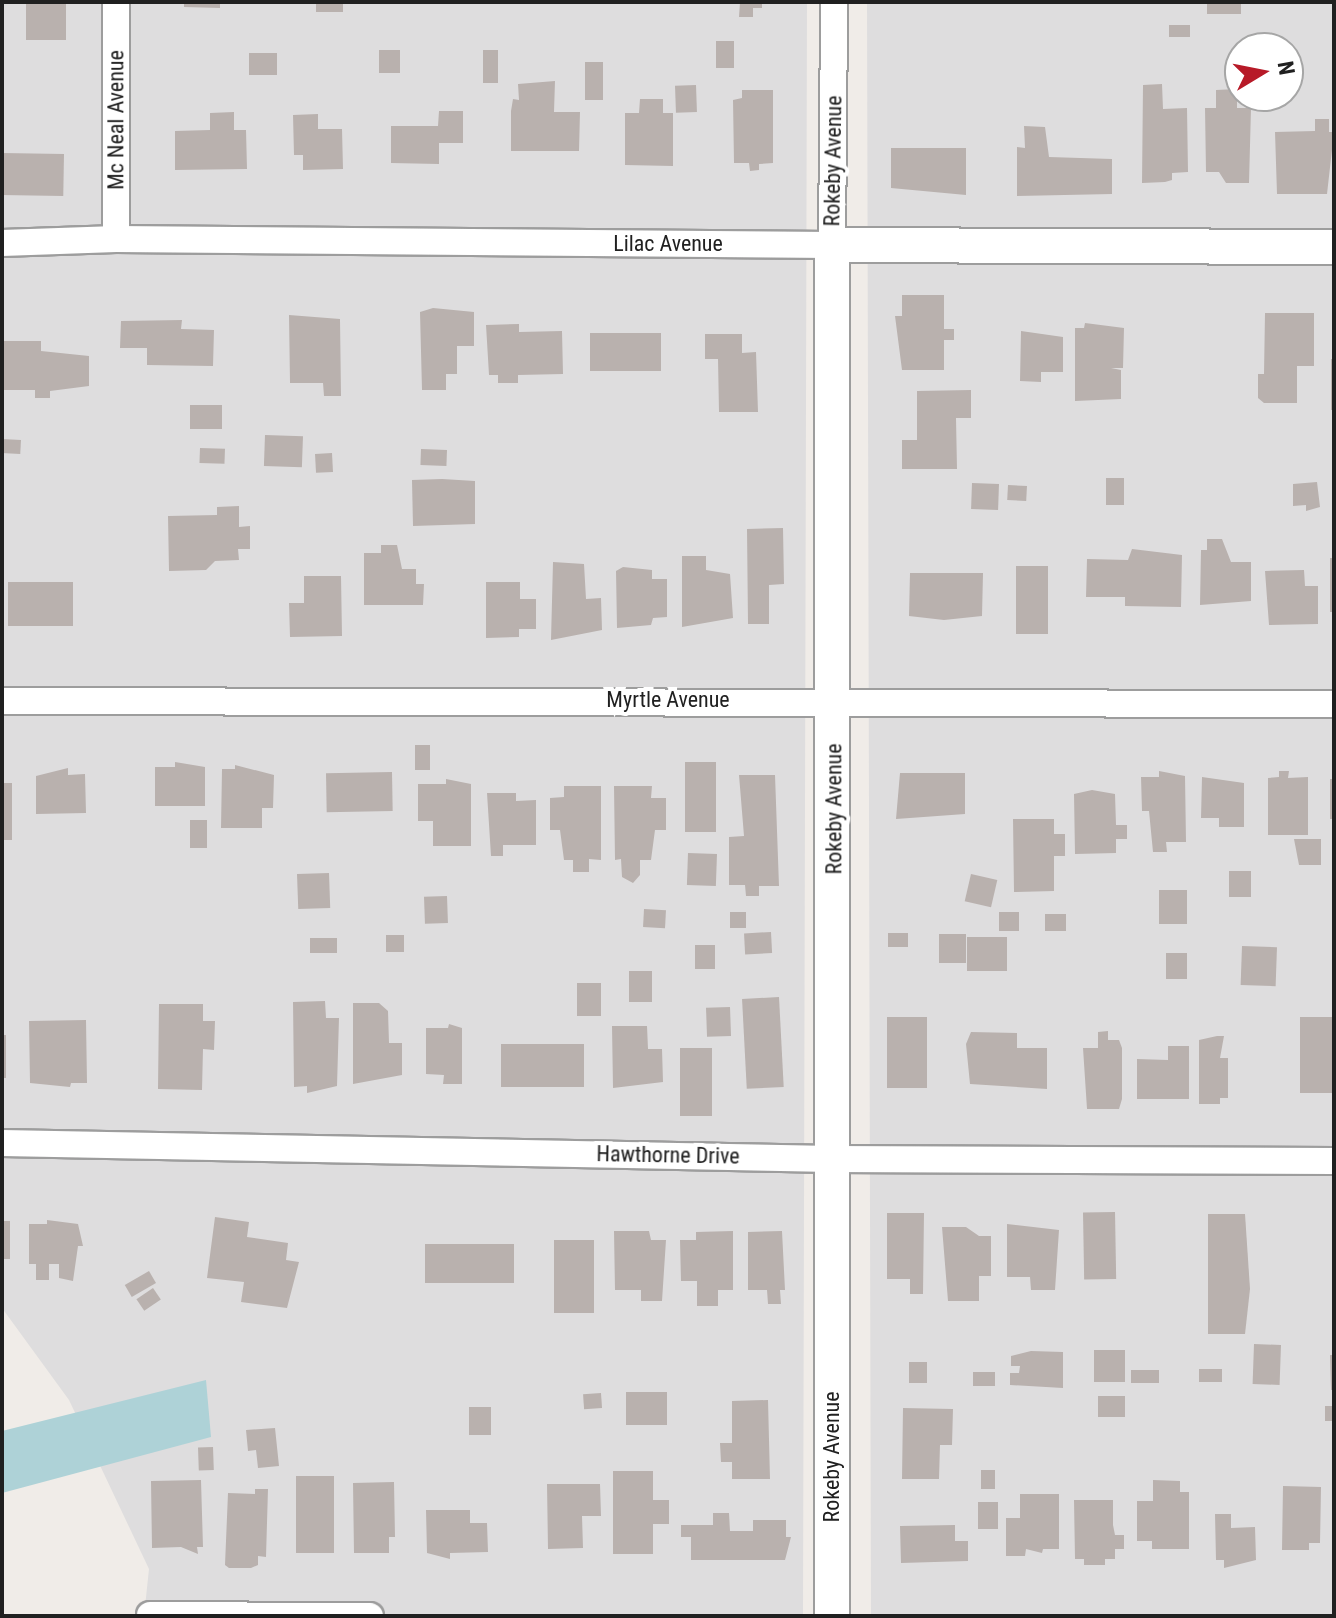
<!DOCTYPE html>
<html>
<head>
<meta charset="utf-8">
<style>
	body { margin:0 }
	#map { position:relative; width:1336px; height:1618px; overflow:hidden; background:#f0ece8; font-family:"Roboto Condensed",sans-serif }
	div>[style] { position:absolute }
	.residential>* { inset:0; background:#deddde }
	.water>* { inset:0; background:#aed2d7 }
	.building>* { inset:0; background:#b9b1ae; transform-origin:0 0 }
	.roads { filter:drop-shadow(2px 0 #9d9d9d) drop-shadow(-2px 0 #9d9d9d) drop-shadow(0 2px #9d9d9d) drop-shadow(0 -2px #9d9d9d) }
	.minor>* { height:26px; margin:-13px; padding:0 13px; transform-origin:13px; border-radius:13px; background:#fff }
	.tertiary>* { height:34px; margin:-17px; padding:0 17px; transform-origin:17px; border-radius:17px; background:#fff }
	span { translate:-50% -50%; white-space:nowrap; text-align:center; line-height:1.15; -webkit-text-stroke:8px #fff; paint-order:stroke }
	.street-label { font-size:22px; color:#202020 }
	.frame { position:absolute; inset:0; border:4px solid #202020; pointer-events:none }
	.north { position:absolute; left:1224px; top:32px; width:80px; height:80px; box-sizing:border-box; background:#fff; border:2px solid #a6a6a6; border-radius:50%; rotate:80deg; font-size:22px; font-weight:700; line-height:32px; text-align:center; color:#202020 }
	.north::after { content:''; display:block; margin:auto; width:28px; height:36px; background:#b71a28; clip-path:polygon(50% 0,100% 100%,50% 72%,0 100%) }
</style>
</head>
<body>
<div id="map">
	<div class="residential">
		<i style="clip-path:polygon(2px 2px,807px 2px,803px 1616px,144px 1616px,149px 1569px,69px 1400px,2px 1308px)"></i>
		<i style="clip-path:polygon(evenodd,867px 2px,1334px 2px,1334px 1616px,871px 1616px,867px 2px,1240px 48px,1288px 48px,1288px 96px,1240px 96px,1240px 48px)"></i>
	</div>
	<div class="water">
		<i style="clip-path:polygon(206px 1380px,211px 1437px,2px 1493px,2px 1431px)"></i>
	</div>
	<div class="building">
		<i style="left:26px;top:2px;width:40px;height:38px"></i>
		<i style="clip-path:polygon(184px 2px,220px 2px,220px 8px,184px 7px)"></i>
		<i style="left:316px;top:2px;width:27px;height:10px"></i>
		<i style="clip-path:polygon(740px 2px,762px 2px,762px 8px,753px 8px,753px 17px,739px 17px)"></i>
		<i style="left:1207px;top:2px;width:34px;height:12px"></i>
		<i style="left:1169px;top:25px;width:21px;height:12px"></i>
		<i style="left:716px;top:41px;width:18px;height:27px"></i>
		<i style="left:379px;top:50px;width:21px;height:23px"></i>
		<i style="left:498px;top:50px;width:33px;height:15px;rotate:90deg"></i>
		<i style="left:277px;top:53px;width:22px;height:28px;rotate:90deg"></i>
		<i style="left:585px;top:62px;width:18px;height:38px"></i>
		<i style="clip-path:polygon(555px 81px,554px 112px,580px 112px,579px 151px,511px 151px,511px 111px,513px 99px,519px 100px,518px 84px)"></i>
		<i style="clip-path:polygon(1162px 84px,1163px 109px,1187px 108px,1188px 172px,1172px 173px,1172px 180px,1165px 182px,1142px 183px,1143px 85px)"></i>
		<i style="left:696px;top:85px;width:27px;height:21px;rotate:88deg"></i>
		<i style="clip-path:polygon(1237px 89px,1237px 108px,1251px 108px,1249px 183px,1226px 183px,1219px 172px,1206px 172px,1205px 108px,1216px 108px,1216px 90px)"></i>
		<i style="clip-path:polygon(742px 90px,773px 90px,773px 163px,759px 164px,759px 170px,750px 171px,749px 163px,734px 163px,733px 100px,742px 98px)"></i>
		<i style="clip-path:polygon(640px 99px,663px 99px,663px 113px,673px 113px,673px 166px,625px 165px,625px 113px,639px 113px)"></i>
		<i style="clip-path:polygon(439px 111px,463px 111px,463px 143px,439px 143px,439px 164px,391px 163px,391px 126px,438px 126px)"></i>
		<i style="clip-path:polygon(234px 112px,234px 130px,246px 130px,247px 169px,175px 170px,175px 131px,210px 130px,210px 113px)"></i>
		<i style="clip-path:polygon(318px 114px,318px 129px,342px 129px,343px 169px,303px 170px,303px 155px,294px 155px,293px 115px)"></i>
		<i style="clip-path:polygon(1315px 119px,1329px 119px,1329px 132px,1334px 132px,1327px 194px,1277px 194px,1275px 132px,1315px 131px)"></i>
		<i style="clip-path:polygon(1024px 126px,1045px 127px,1049px 157px,1112px 159px,1112px 194px,1017px 196px,1017px 147px,1025px 148px)"></i>
		<i style="clip-path:polygon(891px 148px,966px 148px,966px 195px,891px 188px)"></i>
		<i style="left:2px;top:153px;width:62px;height:42px;rotate:1deg"></i>
		<i style="clip-path:polygon(902px 295px,944px 295px,944px 329px,954px 329px,954px 340px,944px 340px,944px 370px,902px 370px,895px 316px,902px 316px)"></i>
		<i style="clip-path:polygon(433px 308px,474px 312px,474px 346px,457px 346px,457px 374px,446px 374px,446px 390px,422px 390px,420px 312px)"></i>
		<i style="clip-path:polygon(1265px 313px,1314px 313px,1314px 366px,1297px 366px,1297px 403px,1264px 403px,1258px 398px,1258px 374px,1264px 374px)"></i>
		<i style="clip-path:polygon(289px 315px,340px 319px,341px 396px,324px 396px,323px 383px,290px 383px)"></i>
		<i style="clip-path:polygon(182px 320px,181px 329px,214px 330px,213px 366px,147px 365px,147px 348px,120px 348px,121px 321px)"></i>
		<i style="clip-path:polygon(1085px 323px,1124px 328px,1123px 368px,1111px 368px,1121px 370px,1121px 399px,1075px 401px,1075px 328px,1084px 328px)"></i>
		<i style="clip-path:polygon(519px 324px,519px 332px,562px 331px,563px 374px,518px 375px,518px 383px,498px 383px,498px 375px,489px 375px,486px 325px)"></i>
		<i style="clip-path:polygon(1021px 331px,1063px 337px,1063px 372px,1041px 372px,1041px 382px,1020px 381px)"></i>
		<i style="left:590px;top:333px;width:71px;height:38px"></i>
		<i style="clip-path:polygon(705px 334px,742px 334px,742px 353px,756px 352px,758px 412px,719px 412px,718px 359px,705px 359px)"></i>
		<i style="clip-path:polygon(2px 341px,41px 341px,41px 351px,89px 356px,89px 386px,50px 391px,50px 398px,35px 398px,35px 390px,2px 390px)"></i>
		<i style="left:1331px;top:359px;width:3px;height:51px"></i>
		<i style="clip-path:polygon(971px 390px,971px 418px,956px 418px,957px 469px,902px 469px,902px 440px,917px 440px,917px 391px)"></i>
		<i style="left:190px;top:405px;width:32px;height:24px"></i>
		<i style="left:265px;top:435px;width:38px;height:31px;rotate:2deg"></i>
		<i style="left:2px;top:439px;width:19px;height:14px;rotate:3deg"></i>
		<i style="left:200px;top:448px;width:25px;height:15px;rotate:2deg"></i>
		<i style="left:421px;top:449px;width:26px;height:16px;rotate:2deg"></i>
		<i style="left:332px;top:453px;width:19px;height:17px;rotate:87deg"></i>
		<i style="left:1124px;top:478px;width:27px;height:18px;rotate:90deg"></i>
		<i style="clip-path:polygon(442px 479px,475px 481px,475px 524px,413px 526px,412px 480px)"></i>
		<i style="clip-path:polygon(1317px 482px,1320px 507px,1306px 511px,1306px 505px,1293px 506px,1293px 484px)"></i>
		<i style="left:972px;top:483px;width:27px;height:26px;rotate:2deg"></i>
		<i style="left:1008px;top:485px;width:19px;height:15px;rotate:3deg"></i>
		<i style="clip-path:polygon(239px 506px,239px 527px,250px 526px,250px 549px,238px 549px,239px 560px,215px 561px,206px 570px,169px 571px,168px 516px,217px 515px,217px 507px)"></i>
		<i style="clip-path:polygon(783px 528px,784px 584px,769px 585px,769px 624px,748px 624px,747px 529px)"></i>
		<i style="clip-path:polygon(1207px 539px,1222px 539px,1231px 562px,1251px 562px,1251px 601px,1200px 605px,1201px 550px,1207px 550px)"></i>
		<i style="clip-path:polygon(381px 545px,397px 545px,402px 569px,416px 569px,416px 584px,424px 584px,423px 605px,364px 605px,364px 553px,381px 553px)"></i>
		<i style="clip-path:polygon(1132px 549px,1182px 555px,1181px 607px,1125px 606px,1125px 597px,1086px 597px,1087px 559px,1128px 560px)"></i>
		<i style="clip-path:polygon(682px 556px,706px 556px,706px 570px,730px 574px,733px 618px,682px 627px)"></i>
		<i style="left:1330px;top:558px;width:4px;height:54px"></i>
		<i style="clip-path:polygon(553px 562px,584px 564px,586px 599px,601px 598px,602px 630px,551px 640px)"></i>
		<i style="left:1016px;top:566px;width:32px;height:68px"></i>
		<i style="clip-path:polygon(623px 567px,652px 570px,652px 579px,667px 579px,667px 617px,653px 618px,651px 625px,617px 628px,616px 571px)"></i>
		<i style="clip-path:polygon(1304px 570px,1305px 586px,1318px 586px,1318px 624px,1269px 625px,1265px 571px)"></i>
		<i style="clip-path:polygon(910px 573px,983px 573px,982px 616px,944px 620px,909px 616px)"></i>
		<i style="clip-path:polygon(304px 576px,341px 576px,342px 636px,290px 637px,289px 603px,304px 603px)"></i>
		<i style="left:73px;top:582px;width:44px;height:65px;rotate:90deg"></i>
		<i style="clip-path:polygon(486px 582px,520px 582px,520px 599px,536px 599px,536px 629px,519px 629px,519px 637px,486px 638px)"></i>
		<i style="left:415px;top:745px;width:15px;height:25px"></i>
		<i style="clip-path:polygon(175px 762px,205px 767px,205px 806px,155px 806px,155px 767px,175px 767px)"></i>
		<i style="left:716px;top:762px;width:70px;height:31px;rotate:90deg"></i>
		<i style="clip-path:polygon(235px 765px,274px 775px,273px 808px,262px 808px,262px 828px,221px 828px,222px 769px,235px 769px)"></i>
		<i style="clip-path:polygon(68px 768px,68px 775px,85px 774px,86px 813px,36px 814px,36px 776px)"></i>
		<i style="clip-path:polygon(1159px 771px,1185px 776px,1186px 842px,1166px 842px,1167px 852px,1153px 852px,1149px 811px,1142px 811px,1141px 777px,1159px 777px)"></i>
		<i style="clip-path:polygon(1279px 771px,1289px 771px,1288px 778px,1308px 777px,1308px 835px,1268px 835px,1268px 778px,1279px 777px)"></i>
		<i style="left:392px;top:772px;width:39px;height:66px;rotate:89deg"></i>
		<i style="clip-path:polygon(900px 773px,965px 773px,965px 814px,896px 819px)"></i>
		<i style="clip-path:polygon(739px 775px,775px 775px,779px 886px,759px 886px,759px 896px,746px 896px,745px 885px,729px 885px,729px 837px,744px 836px)"></i>
		<i style="clip-path:polygon(1202px 777px,1244px 783px,1244px 827px,1219px 827px,1219px 818px,1201px 818px)"></i>
		<i style="clip-path:polygon(446px 779px,471px 784px,471px 846px,433px 846px,433px 821px,418px 821px,418px 784px,446px 784px)"></i>
		<i style="left:1330px;top:779px;width:4px;height:40px"></i>
		<i style="left:2px;top:783px;width:10px;height:57px"></i>
		<i style="clip-path:polygon(564px 786px,601px 786px,601px 860px,589px 859px,589px 872px,573px 872px,573px 860px,564px 860px,560px 830px,550px 830px,550px 798px,564px 797px)"></i>
		<i style="clip-path:polygon(614px 786px,652px 786px,651px 798px,666px 798px,666px 830px,655px 830px,651px 860px,640px 860px,640px 875px,633px 883px,622px 877px,621px 859px,615px 860px)"></i>
		<i style="clip-path:polygon(1092px 790px,1115px 794px,1116px 825px,1127px 825px,1127px 839px,1116px 839px,1116px 853px,1075px 854px,1074px 794px)"></i>
		<i style="clip-path:polygon(487px 793px,516px 793px,516px 801px,536px 800px,536px 845px,503px 845px,503px 856px,491px 856px)"></i>
		<i style="clip-path:polygon(1013px 819px,1054px 819px,1054px 834px,1065px 834px,1065px 856px,1054px 856px,1054px 891px,1014px 892px)"></i>
		<i style="left:190px;top:820px;width:17px;height:28px"></i>
		<i style="clip-path:polygon(1294px 839px,1321px 839px,1321px 865px,1299px 865px)"></i>
		<i style="left:688px;top:853px;width:29px;height:32px;rotate:2deg"></i>
		<i style="left:1229px;top:871px;width:22px;height:26px"></i>
		<i style="left:329px;top:873px;width:35px;height:32px;rotate:88deg"></i>
		<i style="left:971px;top:874px;width:27px;height:28px;rotate:13deg"></i>
		<i style="left:1159px;top:890px;width:28px;height:34px"></i>
		<i style="left:447px;top:896px;width:27px;height:23px;rotate:88deg"></i>
		<i style="left:644px;top:909px;width:22px;height:18px;rotate:3deg"></i>
		<i style="left:730px;top:912px;width:16px;height:16px"></i>
		<i style="left:999px;top:912px;width:20px;height:19px"></i>
		<i style="left:1045px;top:914px;width:21px;height:17px"></i>
		<i style="left:771px;top:932px;width:21px;height:27px;rotate:87deg"></i>
		<i style="left:888px;top:933px;width:20px;height:14px"></i>
		<i style="left:939px;top:934px;width:27px;height:29px"></i>
		<i style="left:404px;top:935px;width:17px;height:18px;rotate:90deg"></i>
		<i style="left:967px;top:937px;width:40px;height:34px"></i>
		<i style="left:337px;top:938px;width:15px;height:27px;rotate:90deg"></i>
		<i style="left:715px;top:945px;width:24px;height:20px;rotate:90deg"></i>
		<i style="left:1242px;top:946px;width:35px;height:39px;rotate:2deg"></i>
		<i style="left:1187px;top:953px;width:26px;height:21px;rotate:90deg"></i>
		<i style="left:629px;top:971px;width:23px;height:31px"></i>
		<i style="left:577px;top:983px;width:24px;height:33px"></i>
		<i style="left:779px;top:997px;width:90px;height:37px;rotate:87deg"></i>
		<i style="clip-path:polygon(325px 1001px,326px 1018px,339px 1018px,337px 1086px,307px 1093px,307px 1086px,294px 1087px,293px 1002px)"></i>
		<i style="clip-path:polygon(353px 1003px,379px 1003px,388px 1011px,389px 1043px,402px 1043px,402px 1075px,353px 1084px)"></i>
		<i style="clip-path:polygon(159px 1004px,203px 1004px,203px 1021px,215px 1021px,214px 1050px,203px 1049px,202px 1090px,158px 1089px)"></i>
		<i style="left:730px;top:1007px;width:29px;height:24px;rotate:88deg"></i>
		<i style="left:887px;top:1017px;width:40px;height:71px"></i>
		<i style="left:1300px;top:1017px;width:34px;height:76px"></i>
		<i style="clip-path:polygon(86px 1020px,87px 1083px,71px 1083px,70px 1087px,30px 1083px,29px 1021px)"></i>
		<i style="clip-path:polygon(449px 1024px,462px 1028px,462px 1084px,443px 1084px,444px 1075px,426px 1074px,426px 1028px,448px 1028px)"></i>
		<i style="clip-path:polygon(612px 1026px,647px 1026px,648px 1049px,662px 1049px,663px 1082px,613px 1088px)"></i>
		<i style="clip-path:polygon(1108px 1031px,1108px 1040px,1119px 1040px,1122px 1048px,1122px 1099px,1119px 1109px,1087px 1109px,1083px 1048px,1098px 1048px,1098px 1032px)"></i>
		<i style="clip-path:polygon(971px 1032px,1017px 1033px,1017px 1048px,1047px 1048px,1047px 1089px,970px 1084px,966px 1044px)"></i>
		<i style="left:2px;top:1035px;width:4px;height:43px"></i>
		<i style="clip-path:polygon(1217px 1036px,1224px 1036px,1220px 1058px,1228px 1058px,1228px 1098px,1220px 1098px,1220px 1104px,1199px 1104px,1199px 1040px)"></i>
		<i style="left:501px;top:1044px;width:83px;height:43px"></i>
		<i style="clip-path:polygon(1168px 1046px,1189px 1046px,1189px 1099px,1137px 1099px,1137px 1059px,1168px 1060px)"></i>
		<i style="left:680px;top:1048px;width:32px;height:68px"></i>
		<i style="left:1115px;top:1212px;width:67px;height:32px;rotate:89deg"></i>
		<i style="clip-path:polygon(887px 1213px,924px 1213px,923px 1294px,910px 1294px,910px 1279px,887px 1279px)"></i>
		<i style="clip-path:polygon(1208px 1214px,1245px 1214px,1250px 1289px,1245px 1334px,1208px 1334px)"></i>
		<i style="clip-path:polygon(215px 1217px,249px 1222px,247px 1237px,288px 1243px,286px 1260px,299px 1262px,287px 1308px,241px 1302px,244px 1282px,207px 1278px)"></i>
		<i style="clip-path:polygon(47px 1220px,78px 1224px,83px 1246px,78px 1246px,73px 1281px,59px 1278px,59px 1264px,49px 1264px,49px 1280px,36px 1280px,36px 1264px,29px 1264px,29px 1224px,47px 1224px)"></i>
		<i style="left:2px;top:1221px;width:8px;height:38px"></i>
		<i style="clip-path:polygon(1007px 1224px,1059px 1230px,1055px 1290px,1031px 1290px,1030px 1277px,1007px 1277px)"></i>
		<i style="clip-path:polygon(942px 1227px,966px 1227px,979px 1236px,991px 1236px,991px 1276px,979px 1276px,979px 1301px,948px 1301px)"></i>
		<i style="clip-path:polygon(614px 1231px,649px 1231px,651px 1240px,666px 1240px,662px 1301px,641px 1301px,641px 1290px,615px 1290px)"></i>
		<i style="clip-path:polygon(733px 1231px,733px 1290px,718px 1290px,718px 1306px,697px 1306px,697px 1281px,681px 1281px,680px 1240px,696px 1240px,696px 1232px)"></i>
		<i style="clip-path:polygon(782px 1231px,785px 1290px,780px 1290px,781px 1304px,768px 1304px,767px 1290px,748px 1290px,748px 1232px)"></i>
		<i style="left:554px;top:1240px;width:40px;height:73px"></i>
		<i style="left:425px;top:1244px;width:89px;height:39px"></i>
		<i style="left:149px;top:1271px;width:14px;height:28px;rotate:60deg"></i>
		<i style="left:153px;top:1288px;width:14px;height:20px;rotate:56deg"></i>
		<i style="left:1254px;top:1344px;width:27px;height:40px;rotate:2deg"></i>
		<i style="left:1094px;top:1350px;width:31px;height:32px"></i>
		<i style="clip-path:polygon(1031px 1351px,1063px 1352px,1063px 1388px,1010px 1385px,1010px 1373px,1019px 1373px,1020px 1366px,1011px 1366px,1011px 1356px)"></i>
		<i style="clip-path:polygon(1330px 1355px,1334px 1355px,1334px 1390px,1331px 1390px)"></i>
		<i style="left:909px;top:1362px;width:18px;height:21px"></i>
		<i style="left:1199px;top:1369px;width:23px;height:13px"></i>
		<i style="left:1159px;top:1370px;width:13px;height:28px;rotate:90deg"></i>
		<i style="left:995px;top:1372px;width:14px;height:22px;rotate:90deg"></i>
		<i style="left:626px;top:1392px;width:41px;height:33px"></i>
		<i style="left:601px;top:1393px;width:15px;height:18px;rotate:86deg"></i>
		<i style="left:1098px;top:1396px;width:27px;height:21px"></i>
		<i style="clip-path:polygon(768px 1400px,770px 1479px,732px 1479px,732px 1462px,721px 1462px,720px 1443px,732px 1443px,732px 1401px)"></i>
		<i style="left:1325px;top:1406px;width:9px;height:15px"></i>
		<i style="left:469px;top:1407px;width:22px;height:28px"></i>
		<i style="clip-path:polygon(903px 1408px,953px 1409px,952px 1445px,940px 1445px,939px 1479px,902px 1479px)"></i>
		<i style="clip-path:polygon(275px 1428px,279px 1466px,258px 1468px,256px 1450px,248px 1451px,246px 1430px)"></i>
		<i style="left:213px;top:1447px;width:23px;height:15px;rotate:88deg"></i>
		<i style="left:995px;top:1470px;width:19px;height:14px;rotate:90deg"></i>
		<i style="clip-path:polygon(613px 1471px,653px 1471px,653px 1500px,669px 1500px,669px 1524px,653px 1524px,653px 1554px,613px 1554px)"></i>
		<i style="left:296px;top:1476px;width:38px;height:77px"></i>
		<i style="clip-path:polygon(201px 1480px,203px 1547px,197px 1547px,198px 1554px,181px 1547px,152px 1548px,151px 1481px)"></i>
		<i style="clip-path:polygon(1153px 1480px,1180px 1481px,1180px 1492px,1189px 1492px,1189px 1549px,1152px 1549px,1152px 1541px,1137px 1541px,1137px 1501px,1153px 1501px)"></i>
		<i style="clip-path:polygon(394px 1482px,395px 1537px,389px 1537px,389px 1553px,354px 1553px,353px 1483px)"></i>
		<i style="clip-path:polygon(547px 1484px,600px 1484px,601px 1516px,582px 1516px,583px 1548px,548px 1549px)"></i>
		<i style="clip-path:polygon(1283px 1486px,1321px 1487px,1320px 1543px,1309px 1543px,1309px 1550px,1282px 1550px)"></i>
		<i style="clip-path:polygon(255px 1489px,268px 1489px,266px 1557px,258px 1556px,258px 1565px,251px 1568px,229px 1568px,225px 1565px,228px 1493px,255px 1494px)"></i>
		<i style="clip-path:polygon(1020px 1494px,1059px 1494px,1059px 1549px,1043px 1549px,1042px 1553px,1026px 1549px,1025px 1556px,1006px 1556px,1006px 1518px,1020px 1518px)"></i>
		<i style="clip-path:polygon(1074px 1500px,1113px 1500px,1113px 1525px,1115px 1535px,1124px 1535px,1124px 1549px,1115px 1549px,1115px 1559px,1105px 1559px,1105px 1565px,1084px 1565px,1084px 1559px,1075px 1559px)"></i>
		<i style="left:978px;top:1502px;width:20px;height:27px"></i>
		<i style="clip-path:polygon(426px 1510px,470px 1510px,470px 1523px,487px 1523px,488px 1552px,450px 1553px,450px 1559px,427px 1553px)"></i>
		<i style="clip-path:polygon(713px 1513px,729px 1513px,730px 1531px,753px 1531px,753px 1520px,786px 1520px,786px 1537px,791px 1537px,785px 1560px,691px 1560px,691px 1537px,681px 1537px,681px 1525px,713px 1525px)"></i>
		<i style="clip-path:polygon(1215px 1514px,1231px 1514px,1231px 1528px,1255px 1527px,1256px 1560px,1224px 1568px,1224px 1560px,1216px 1560px)"></i>
		<i style="clip-path:polygon(955px 1525px,955px 1541px,968px 1541px,968px 1561px,901px 1563px,900px 1526px)"></i>
	</div>
	<div class="roads">
		<div class="minor">
			<i style="left:116px;top:2px;width:237px;rotate:90deg"></i>
			<i style="left:2px;top:243px;width:114px;rotate:-2deg"></i>
			<i style="left:116px;top:239px;width:716px;rotate:0.48deg"></i>
			<i style="left:832px;top:245px;width:243px;rotate:-89.5deg"></i>
			<i style="left:2px;top:701px;width:1332px;rotate:0.13deg"></i>
			<i style="left:2px;top:1143px;width:830px;rotate:1.1deg"></i>
			<i style="left:832px;top:1159px;width:502px;rotate:0.23deg"></i>
			<i style="left:150px;top:1615px;width:220px;rotate:0.3deg"></i>
		</div>
		<div class="tertiary">
			<i style="left:832px;top:1616px;width:1371px;rotate:-90deg"></i>
			<i style="left:832px;top:245px;width:502px;rotate:0.23deg"></i>
		</div>
	</div>
	<div class="street-label">
		<span style="left:116px;top:120px;rotate:-90deg">Mc Neal Avenue</span>
		<span style="left:833px;top:161px;rotate:-89deg">Rokeby Avenue</span>
		<span style="left:668px;top:244px">Lilac Avenue</span>
		<span style="left:668px;top:700px">Myrtle Avenue</span>
		<span style="left:834px;top:809px;rotate:-90deg">Rokeby Avenue</span>
		<span style="left:668px;top:1155px;rotate:1deg">Hawthorne Drive</span>
		<span style="left:832px;top:1457px;rotate:-90deg">Rokeby Avenue</span>
	</div>
	<div class="frame"></div>
	<div class="north">N</div>
</div>
</body>
</html>
